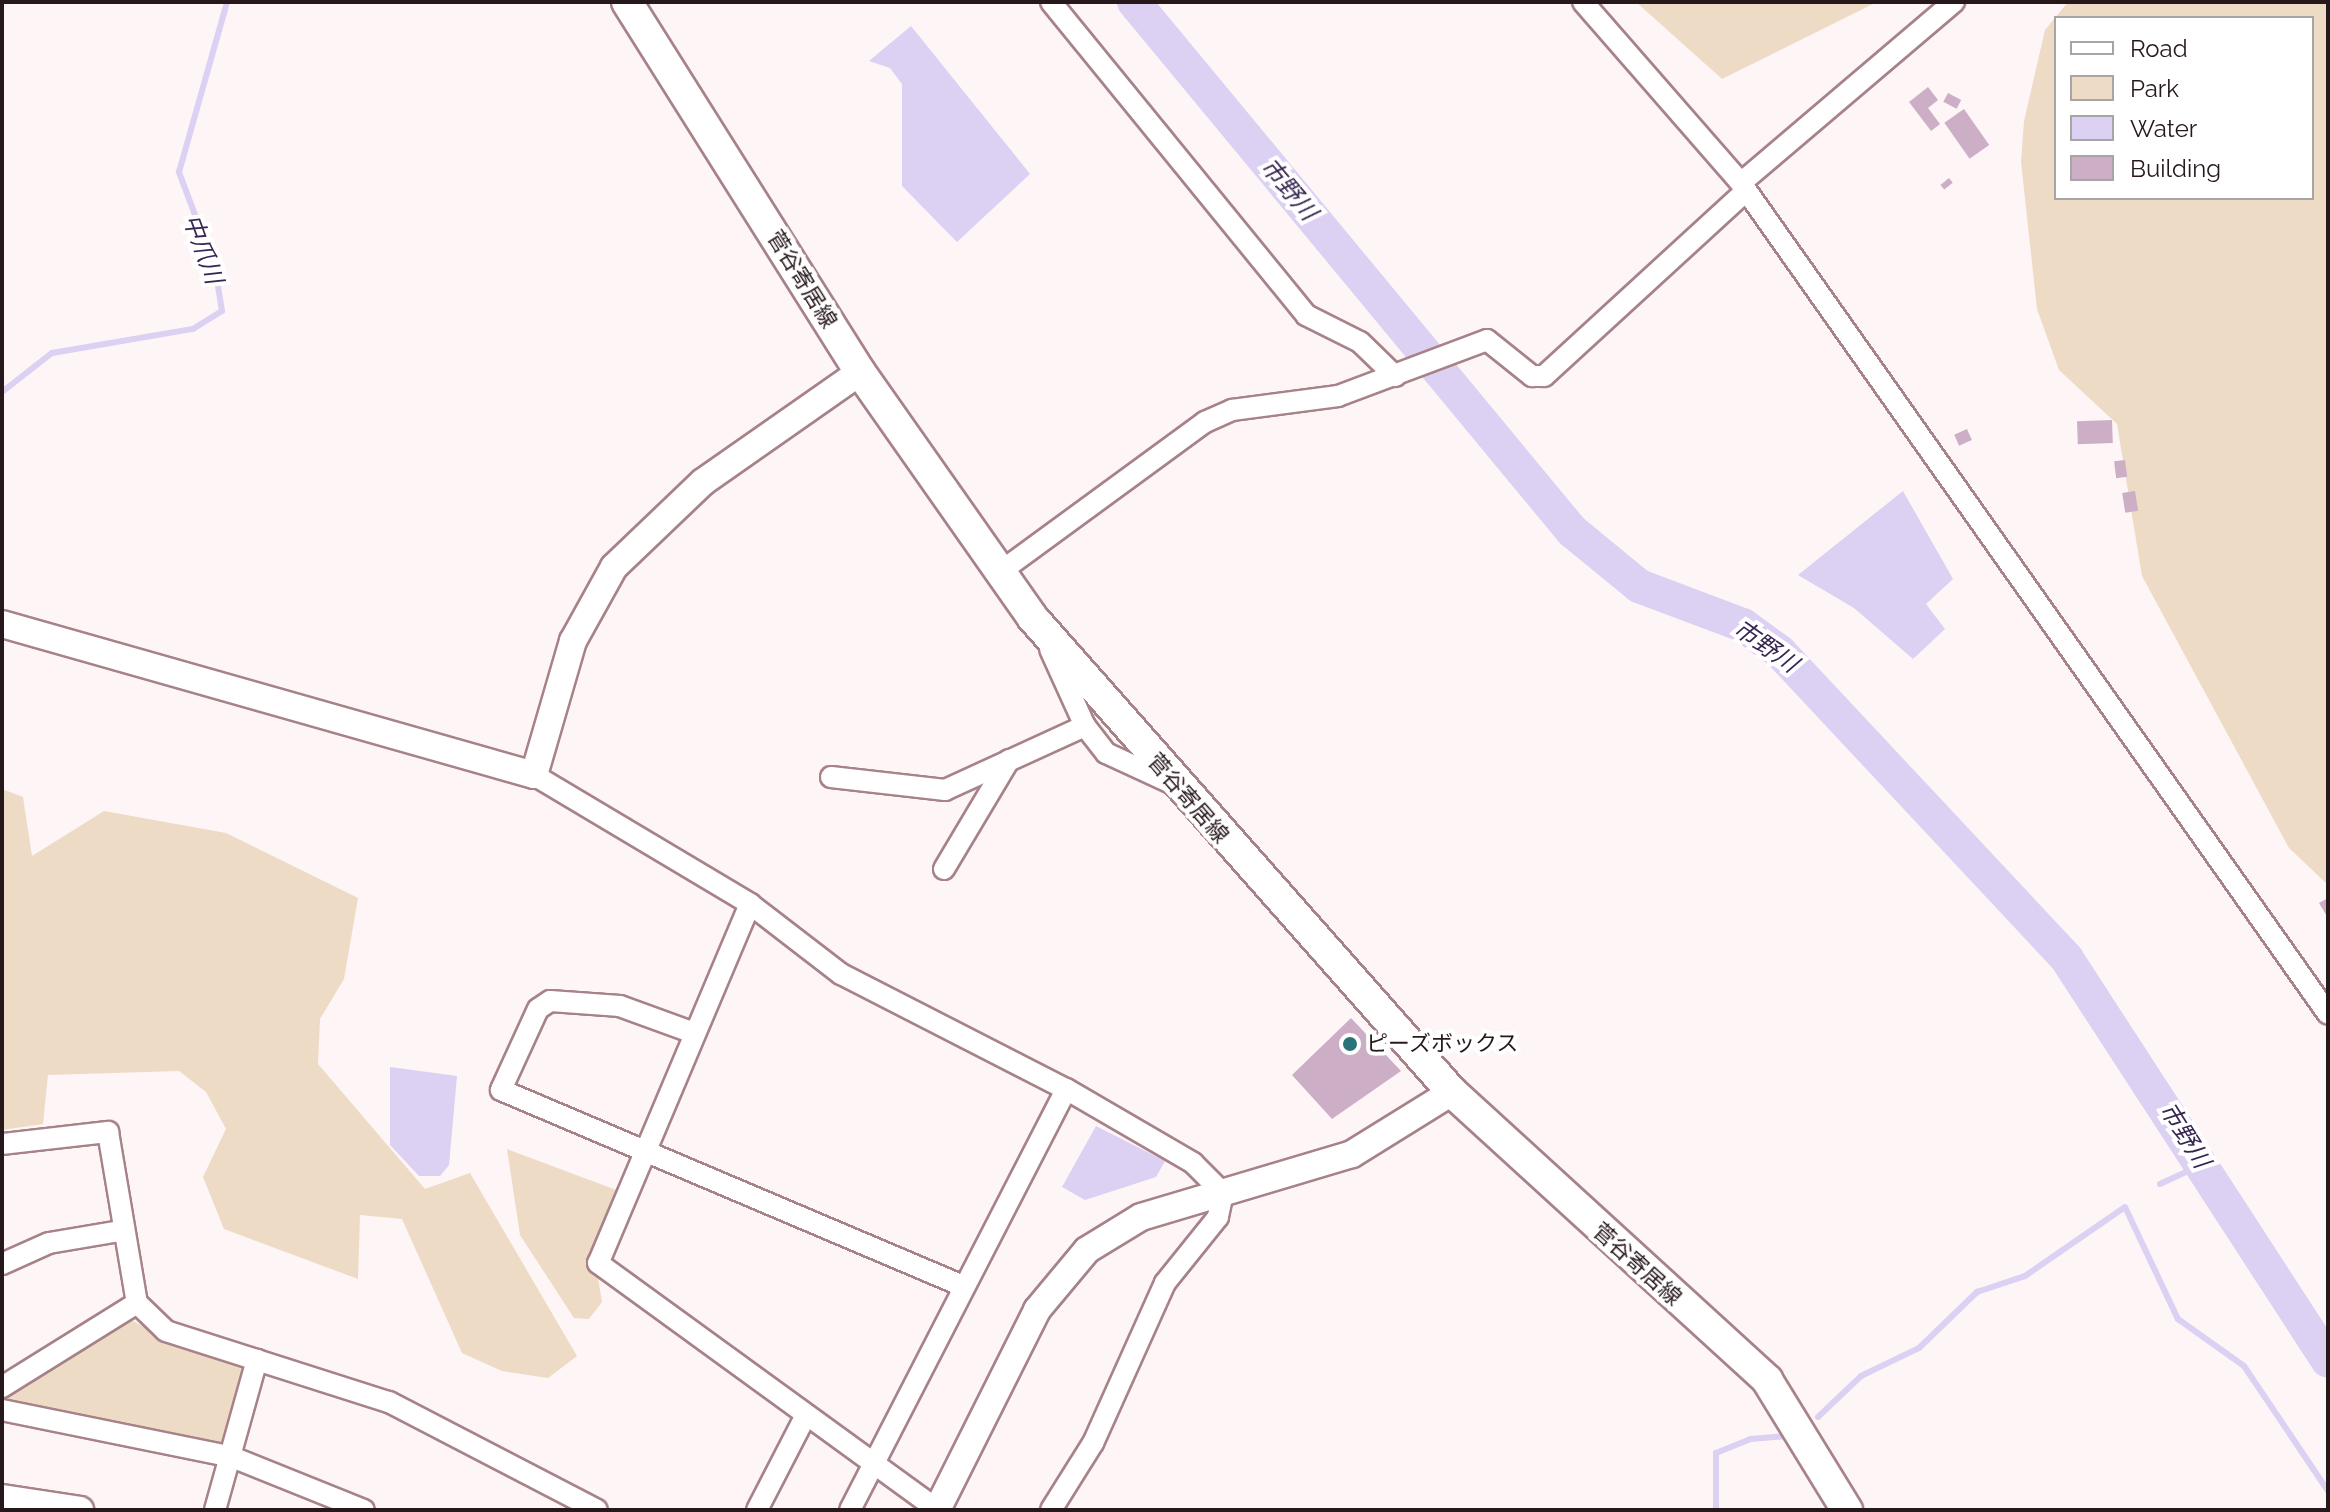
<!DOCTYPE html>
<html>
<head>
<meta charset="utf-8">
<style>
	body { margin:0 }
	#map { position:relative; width:2330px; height:1512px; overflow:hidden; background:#fdf5f6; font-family:Raleway,"Noto Sans JP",sans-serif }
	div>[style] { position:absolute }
	.green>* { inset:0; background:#eedbc6 }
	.water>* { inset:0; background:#dcd0f3 }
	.stream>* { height:6px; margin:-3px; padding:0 3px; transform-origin:3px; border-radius:3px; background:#dcd0f3 }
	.river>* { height:34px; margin:-17px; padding:0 17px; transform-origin:17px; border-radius:17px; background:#dcd0f3 }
	.building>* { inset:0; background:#cdaec7; transform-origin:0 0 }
	.roads { filter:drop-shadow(2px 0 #a78289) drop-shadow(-2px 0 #a78289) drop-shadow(0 2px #a78289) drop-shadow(0 -2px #a78289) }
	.minor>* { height:20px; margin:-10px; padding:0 10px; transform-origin:10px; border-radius:10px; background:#fff }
	.tertiary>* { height:26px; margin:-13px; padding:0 13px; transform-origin:13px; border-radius:13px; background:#fff }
	.secondary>* { height:30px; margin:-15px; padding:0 15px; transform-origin:15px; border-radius:15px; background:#fff }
	.dots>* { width:22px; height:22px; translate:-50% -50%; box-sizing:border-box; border:4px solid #fff; border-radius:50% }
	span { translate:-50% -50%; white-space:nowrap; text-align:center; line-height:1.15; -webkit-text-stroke:8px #fff; paint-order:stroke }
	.street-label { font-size:22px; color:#27181b }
	.poi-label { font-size:22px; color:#27181b }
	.left { translate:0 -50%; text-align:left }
	.water-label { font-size:24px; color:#382552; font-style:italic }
	.frame { position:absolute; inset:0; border:4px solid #27181b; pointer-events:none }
	.legend { position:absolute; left:2054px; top:16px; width:260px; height:184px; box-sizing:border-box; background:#fff; border:2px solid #a9a3a4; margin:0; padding:10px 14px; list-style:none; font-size:24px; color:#27181b }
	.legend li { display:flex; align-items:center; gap:16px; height:40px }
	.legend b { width:40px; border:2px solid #a9a3a4 }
</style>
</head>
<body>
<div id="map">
	<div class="green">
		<i style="clip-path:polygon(1636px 2px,1877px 2px,1722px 79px)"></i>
		<i style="clip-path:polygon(evenodd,2068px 2px,2328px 2px,2328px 885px,2289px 848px,2142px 576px,2117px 424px,2059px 370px,2037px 309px,2021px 162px,2024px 121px,2045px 30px,2068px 2px,2056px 18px,2312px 18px,2312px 198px,2056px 198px,2056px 18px)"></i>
		<i style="clip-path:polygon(2px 789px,23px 797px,32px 856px,104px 811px,226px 833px,358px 898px,344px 979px,320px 1019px,318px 1064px,425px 1189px,470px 1173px,577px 1356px,548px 1378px,502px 1371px,462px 1353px,402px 1219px,360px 1215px,358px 1279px,224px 1229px,203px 1177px,226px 1129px,206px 1092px,179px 1071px,48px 1075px,43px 1124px,2px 1130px)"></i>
		<i style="clip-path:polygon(507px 1149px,619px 1191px,597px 1272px,602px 1302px,589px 1319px,574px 1318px,520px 1235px)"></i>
		<i style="clip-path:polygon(130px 1319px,179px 1347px,244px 1363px,248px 1374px,226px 1439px,219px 1445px,6px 1405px,4px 1398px)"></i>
	</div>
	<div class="water">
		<i style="clip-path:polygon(911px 26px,1030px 174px,957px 242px,902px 186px,902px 84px,890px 68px,869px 61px)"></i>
		<i style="clip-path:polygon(1903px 491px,1953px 579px,1926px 604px,1945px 629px,1913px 659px,1854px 608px,1798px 575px)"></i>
		<i style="clip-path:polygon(390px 1067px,457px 1076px,449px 1165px,440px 1176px,419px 1176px,390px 1145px)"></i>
		<i style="clip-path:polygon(1096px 1126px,1165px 1161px,1156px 1177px,1085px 1200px,1062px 1187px)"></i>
	</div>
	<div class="stream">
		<i style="left:2px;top:392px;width:63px;rotate:-38deg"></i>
		<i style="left:52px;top:353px;width:143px;rotate:-9.7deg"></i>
		<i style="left:193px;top:329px;width:34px;rotate:-32deg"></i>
		<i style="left:222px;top:311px;width:44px;rotate:-99.2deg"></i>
		<i style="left:215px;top:268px;width:103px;rotate:-110.6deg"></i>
		<i style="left:179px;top:172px;width:177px;rotate:-74.2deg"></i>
		<i style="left:2160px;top:1184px;width:47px;rotate:-24.9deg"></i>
		<i style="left:1818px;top:1417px;width:59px;rotate:-43.6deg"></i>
		<i style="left:1861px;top:1376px;width:64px;rotate:-25.8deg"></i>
		<i style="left:1919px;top:1348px;width:81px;rotate:-44deg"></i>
		<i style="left:1977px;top:1292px;width:51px;rotate:-18.4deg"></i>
		<i style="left:2025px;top:1276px;width:121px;rotate:-34.6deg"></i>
		<i style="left:2125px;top:1207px;width:124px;rotate:64.7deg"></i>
		<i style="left:2178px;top:1319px;width:81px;rotate:35.5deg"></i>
		<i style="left:2244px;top:1366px;width:151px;rotate:56.1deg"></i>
		<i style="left:1716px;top:1510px;width:57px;rotate:-90deg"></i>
		<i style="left:1716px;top:1453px;width:38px;rotate:-22deg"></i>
		<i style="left:1751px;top:1439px;width:38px;rotate:-5deg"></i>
	</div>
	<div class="river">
		<i style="left:1134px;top:2px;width:687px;rotate:50.38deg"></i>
		<i style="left:1572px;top:531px;width:87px;rotate:39.4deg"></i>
		<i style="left:1639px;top:586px;width:111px;rotate:20.6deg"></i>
		<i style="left:1743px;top:625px;width:46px;rotate:36.1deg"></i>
		<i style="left:1780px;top:652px;width:420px;rotate:46.9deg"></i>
		<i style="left:2067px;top:959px;width:479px;rotate:57deg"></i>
	</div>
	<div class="building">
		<i style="clip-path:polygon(1928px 87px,1938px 100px,1928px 108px,1940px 124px,1931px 131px,1909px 102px)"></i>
		<i style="left:1948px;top:93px;width:15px;height:10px;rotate:28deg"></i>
		<i style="left:1964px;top:109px;width:44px;height:24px;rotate:55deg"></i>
		<i style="left:1949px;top:178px;width:6px;height:11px;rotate:51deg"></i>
		<i style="left:2112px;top:420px;width:23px;height:35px;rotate:88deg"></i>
		<i style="left:1967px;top:429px;width:12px;height:14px;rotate:66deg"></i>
		<i style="left:2125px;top:460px;width:17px;height:11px;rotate:83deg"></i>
		<i style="left:2135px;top:491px;width:20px;height:13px;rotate:81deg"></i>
		<i style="clip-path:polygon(2328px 898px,2328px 918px,2319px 903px)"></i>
		<i style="clip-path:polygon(1351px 1018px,1401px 1071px,1332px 1119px,1292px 1075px)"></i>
	</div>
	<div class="roads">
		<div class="minor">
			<i style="left:1051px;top:2px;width:404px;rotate:50.8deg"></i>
			<i style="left:1306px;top:315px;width:60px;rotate:26.6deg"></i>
			<i style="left:1360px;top:342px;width:49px;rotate:44.2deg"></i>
			<i style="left:1583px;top:2px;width:240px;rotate:48.9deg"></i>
			<i style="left:1741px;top:183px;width:1017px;rotate:54.76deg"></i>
			<i style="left:1741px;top:183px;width:280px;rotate:-40.4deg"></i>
			<i style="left:1000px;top:572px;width:254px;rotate:-36.2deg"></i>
			<i style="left:1205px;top:422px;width:30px;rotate:-24deg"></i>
			<i style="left:1232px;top:410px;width:107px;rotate:-7.5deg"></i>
			<i style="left:1338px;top:396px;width:159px;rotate:-20.6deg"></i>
			<i style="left:1487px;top:340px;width:58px;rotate:38.7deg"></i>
			<i style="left:1532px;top:376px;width:12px"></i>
			<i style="left:1544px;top:376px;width:274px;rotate:-42.5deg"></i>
			<i style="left:1050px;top:649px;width:85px;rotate:65.6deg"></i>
			<i style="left:1085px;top:726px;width:34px;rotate:52deg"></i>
			<i style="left:1106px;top:753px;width:74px;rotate:24.8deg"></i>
			<i style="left:534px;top:775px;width:252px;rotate:30.8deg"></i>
			<i style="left:750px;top:904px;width:115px;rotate:37.6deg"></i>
			<i style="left:841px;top:974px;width:253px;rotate:27.1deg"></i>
			<i style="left:1066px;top:1089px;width:147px;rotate:30.2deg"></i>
			<i style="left:1193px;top:1163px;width:42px;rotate:45deg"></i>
			<i style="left:1223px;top:1193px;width:25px;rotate:102deg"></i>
			<i style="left:1218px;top:1217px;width:85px;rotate:128.8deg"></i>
			<i style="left:1165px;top:1283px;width:175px;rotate:114.2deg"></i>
			<i style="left:1093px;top:1443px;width:79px;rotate:122.1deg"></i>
			<i style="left:831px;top:777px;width:115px;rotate:6.5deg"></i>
			<i style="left:945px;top:790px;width:154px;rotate:-24.6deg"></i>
			<i style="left:944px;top:869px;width:127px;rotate:-59.2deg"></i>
			<i style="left:750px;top:904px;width:390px;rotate:112.9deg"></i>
			<i style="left:598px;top:1263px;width:420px;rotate:36deg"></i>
			<i style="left:694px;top:1033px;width:79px;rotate:-160deg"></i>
			<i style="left:620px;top:1006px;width:70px;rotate:-175.9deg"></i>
			<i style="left:550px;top:1001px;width:14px;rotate:146deg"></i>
			<i style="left:538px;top:1009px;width:89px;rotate:114.6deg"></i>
			<i style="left:501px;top:1090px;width:502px;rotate:22.99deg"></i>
			<i style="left:2px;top:1144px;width:107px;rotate:-6.5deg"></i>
			<i style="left:108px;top:1132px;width:173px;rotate:80.4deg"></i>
			<i style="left:137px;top:1303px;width:40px;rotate:44deg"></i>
			<i style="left:166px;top:1331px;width:234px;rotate:17.7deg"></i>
			<i style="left:389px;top:1402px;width:234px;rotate:27.4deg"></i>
			<i style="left:2px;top:1264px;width:51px;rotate:-24.1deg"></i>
			<i style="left:49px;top:1243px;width:72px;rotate:-9.6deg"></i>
			<i style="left:2px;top:1387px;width:159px;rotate:-31.9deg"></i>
			<i style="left:2px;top:1410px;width:235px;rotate:11.5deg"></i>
			<i style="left:232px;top:1457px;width:142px;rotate:21.9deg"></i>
			<i style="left:215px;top:1510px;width:156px;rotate:-74.4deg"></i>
			<i style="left:757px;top:1510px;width:107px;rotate:-62.7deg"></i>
			<i style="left:850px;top:1510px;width:473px;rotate:-62.8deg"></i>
		</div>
		<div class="tertiary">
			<i style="left:2px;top:624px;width:553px;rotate:15.85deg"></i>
			<i style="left:534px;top:775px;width:140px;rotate:-73.8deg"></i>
			<i style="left:573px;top:641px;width:85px;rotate:-61deg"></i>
			<i style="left:614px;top:567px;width:123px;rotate:-43.7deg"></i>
			<i style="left:703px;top:482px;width:192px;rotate:-35deg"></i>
			<i style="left:2px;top:1498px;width:79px;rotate:8.7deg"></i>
			<i style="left:937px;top:1510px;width:224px;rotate:-63.4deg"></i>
			<i style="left:1037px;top:1310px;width:78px;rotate:-50.2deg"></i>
			<i style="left:1087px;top:1250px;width:63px;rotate:-31.4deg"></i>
			<i style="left:1141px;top:1217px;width:220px;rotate:-16.6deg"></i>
			<i style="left:1352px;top:1154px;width:118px;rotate:-31.8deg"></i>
		</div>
		<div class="secondary">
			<i style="left:627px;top:2px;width:437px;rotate:57.8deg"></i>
			<i style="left:860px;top:372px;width:299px;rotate:54.9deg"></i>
			<i style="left:1032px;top:617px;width:634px;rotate:48.52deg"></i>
			<i style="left:1452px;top:1092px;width:427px;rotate:42.4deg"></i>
			<i style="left:1767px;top:1380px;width:153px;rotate:58.4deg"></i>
		</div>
	</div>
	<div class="dots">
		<i style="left:1350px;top:1044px;background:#2a737b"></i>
	</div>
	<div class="street-label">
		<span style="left:802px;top:279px;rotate:58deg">菅谷寄居線</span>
		<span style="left:1188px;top:798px;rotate:49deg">菅谷寄居線</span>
		<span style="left:1637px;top:1264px;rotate:42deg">菅谷寄居線</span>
	</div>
	<div class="poi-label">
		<span class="left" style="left:1366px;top:1044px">ピーズボックス</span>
	</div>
	<div class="water-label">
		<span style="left:1289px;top:189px;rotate:50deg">市野川</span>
		<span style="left:203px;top:249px;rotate:70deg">中爪川</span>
		<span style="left:1766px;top:646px;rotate:35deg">市野川</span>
		<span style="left:2185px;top:1135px;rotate:58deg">市野川</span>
	</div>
	<div class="frame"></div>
	<ul class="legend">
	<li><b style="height:10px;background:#fff"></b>Road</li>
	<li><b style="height:22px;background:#eedbc6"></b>Park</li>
	<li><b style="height:22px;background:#dcd0f3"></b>Water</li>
	<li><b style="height:22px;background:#cdaec7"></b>Building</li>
	</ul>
</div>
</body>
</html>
